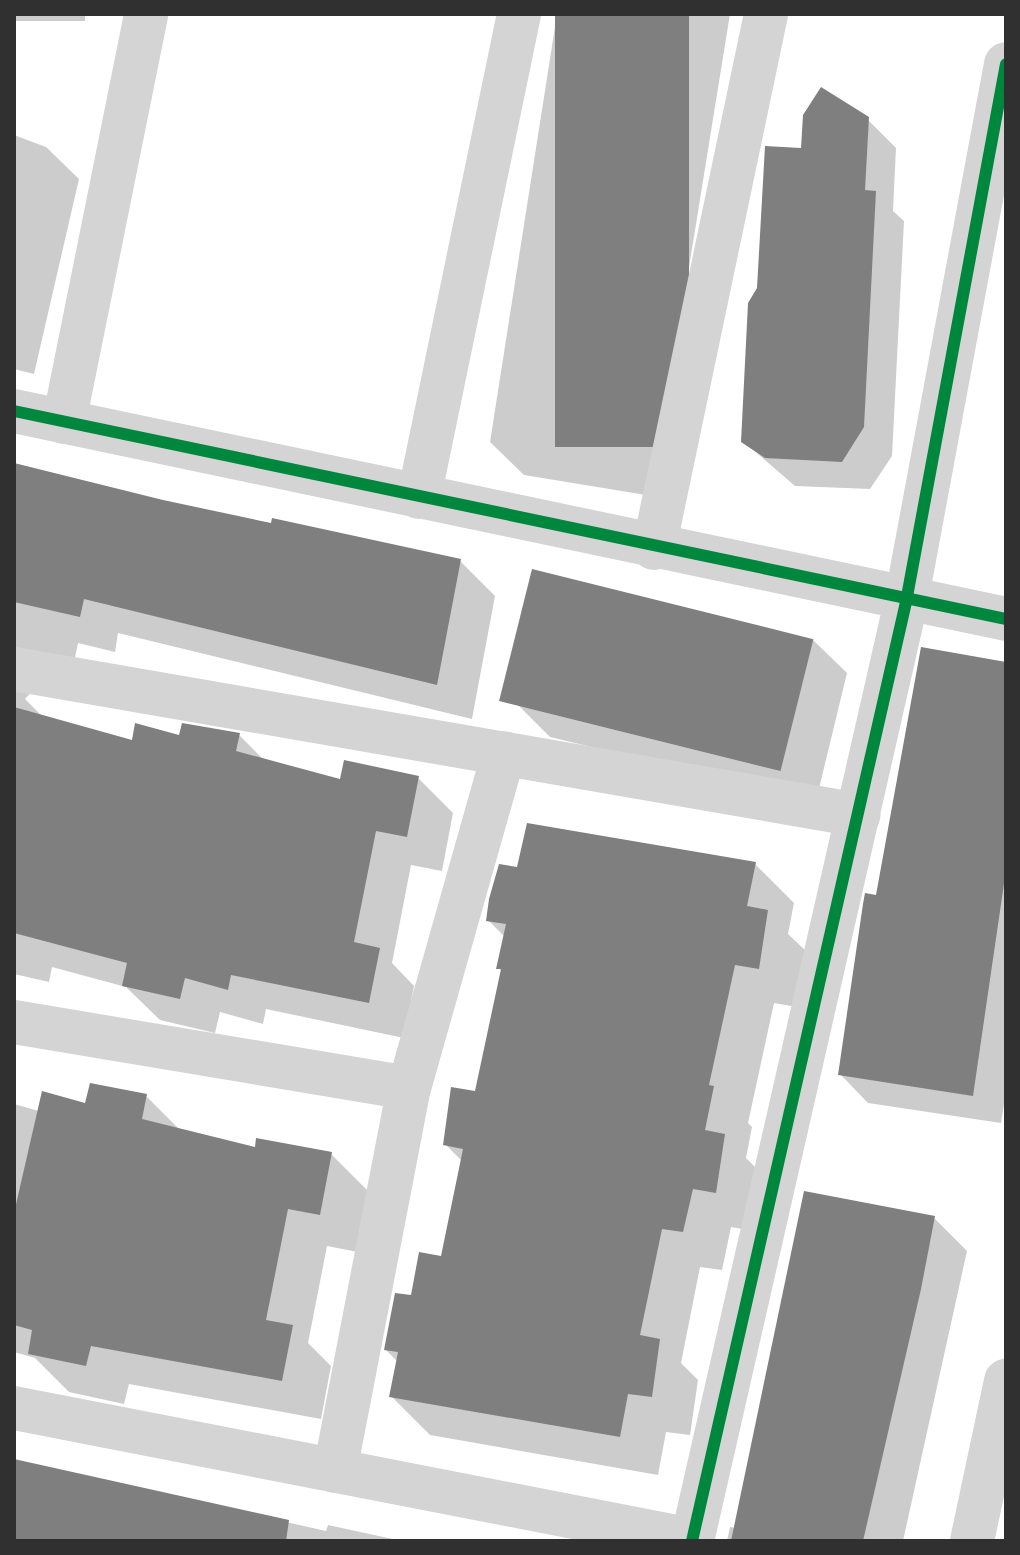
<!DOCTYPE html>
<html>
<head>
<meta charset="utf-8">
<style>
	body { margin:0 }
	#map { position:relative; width:1020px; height:1555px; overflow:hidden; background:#fff; font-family:Poppins,sans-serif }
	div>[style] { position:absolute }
	.shadow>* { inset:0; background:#0003; transform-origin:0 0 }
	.building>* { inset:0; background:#7f7f7f; transform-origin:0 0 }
	.minor>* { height:44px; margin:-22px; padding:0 22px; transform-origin:22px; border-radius:22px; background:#d4d4d4 }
	.cycleway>* { height:12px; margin:-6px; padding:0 6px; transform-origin:6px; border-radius:6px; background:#00873e }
	span { translate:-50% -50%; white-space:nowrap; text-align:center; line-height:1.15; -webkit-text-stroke:8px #fff; paint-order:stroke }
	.frame { position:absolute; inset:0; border:16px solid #303030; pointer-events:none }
</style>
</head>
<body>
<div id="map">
	<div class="shadow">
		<i style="left:14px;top:14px;width:71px;height:7px"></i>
		<i style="clip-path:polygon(557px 14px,730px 14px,652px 496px,524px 475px,490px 442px)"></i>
		<i style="clip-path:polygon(867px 119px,896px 148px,893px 211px,904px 221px,892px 456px,870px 489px,795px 486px,743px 441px,759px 289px,803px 150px)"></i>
		<i style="clip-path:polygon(14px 135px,46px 147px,79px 179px,34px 374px,14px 369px)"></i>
		<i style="clip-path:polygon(14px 463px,163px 502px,460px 561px,495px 596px,472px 719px,118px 633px,115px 652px,78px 643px,70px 682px,42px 680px,25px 699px,43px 717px,133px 742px,239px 735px,264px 760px,342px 781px,418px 778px,453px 813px,442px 871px,411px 865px,392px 963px,414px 986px,404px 1038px,266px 1009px,263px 1024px,220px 1012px,215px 1033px,160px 1020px,126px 987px,52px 967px,49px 982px,14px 974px)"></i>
		<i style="clip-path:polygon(813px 640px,847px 673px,816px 801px,550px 737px,516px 703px)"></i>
		<i style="clip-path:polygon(1006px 664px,1006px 1091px,1001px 1123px,868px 1103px,840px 1074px,877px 897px)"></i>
		<i style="clip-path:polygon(755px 864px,794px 903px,788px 934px,806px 951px,797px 1007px,774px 1003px,748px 1123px,752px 1127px,746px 1158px,763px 1175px,754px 1231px,731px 1227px,722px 1270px,700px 1267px,681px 1363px,698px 1380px,690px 1435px,666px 1432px,658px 1475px,430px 1435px,391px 1396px,398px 1362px,386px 1350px,412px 1297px,443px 1258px,462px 1161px,445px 1144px,476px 1093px,502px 972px,499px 968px,505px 937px,488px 920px,519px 869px)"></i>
		<i style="clip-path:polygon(146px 1096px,180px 1130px,256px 1150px,331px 1154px,370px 1193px,358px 1252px,327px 1246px,308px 1343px,331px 1366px,321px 1419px,129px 1384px,124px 1404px,69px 1392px,35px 1358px,14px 1352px,14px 1104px,39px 1111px)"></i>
		<i style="clip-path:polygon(934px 1218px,967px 1251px,903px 1541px,727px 1541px,730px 1527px,736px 1528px)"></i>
		<i style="clip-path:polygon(14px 1461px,326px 1531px,328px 1525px,402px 1541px,14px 1541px)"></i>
	</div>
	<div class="building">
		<i style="left:555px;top:14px;width:134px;height:433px"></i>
		<i style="clip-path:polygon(821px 87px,869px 117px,865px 190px,876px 191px,864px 427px,842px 462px,765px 458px,741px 442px,748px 303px,757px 288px,765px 146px,801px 148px,803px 115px)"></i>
		<i style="clip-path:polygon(14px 463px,163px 500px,271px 523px,272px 518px,461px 559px,437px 685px,84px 599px,80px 617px,14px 602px)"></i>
		<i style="left:532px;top:569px;width:290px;height:136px;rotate:14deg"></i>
		<i style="clip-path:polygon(921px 647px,1006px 662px,1006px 870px,973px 1096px,838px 1075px,863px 904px,865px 893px,876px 895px)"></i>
		<i style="clip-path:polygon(14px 707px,132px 740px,135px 723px,179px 735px,182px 723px,240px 733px,236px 751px,340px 779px,344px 760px,419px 776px,407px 837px,376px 831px,354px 942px,380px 948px,369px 1003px,231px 975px,228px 990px,185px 978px,180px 999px,122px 986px,127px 963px,14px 933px)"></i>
		<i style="clip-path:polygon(527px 823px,756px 862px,747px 906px,768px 910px,759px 969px,735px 965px,709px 1085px,714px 1086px,705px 1130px,725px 1134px,716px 1193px,693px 1189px,683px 1232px,662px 1229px,640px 1335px,660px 1339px,652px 1397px,628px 1394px,620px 1437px,389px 1397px,398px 1352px,384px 1350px,395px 1293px,411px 1295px,419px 1252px,441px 1256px,463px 1149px,443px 1145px,451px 1087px,475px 1091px,501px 969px,496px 969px,506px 924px,486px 921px,489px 899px,499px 864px,517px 867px)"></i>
		<i style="clip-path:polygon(90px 1083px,147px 1094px,142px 1119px,255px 1147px,256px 1138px,332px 1152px,320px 1215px,288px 1209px,266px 1320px,293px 1325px,282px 1381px,91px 1346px,86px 1366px,28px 1354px,32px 1330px,14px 1325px,14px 1213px,42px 1091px,85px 1103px)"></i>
		<i style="clip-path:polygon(804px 1191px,935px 1216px,921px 1289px,863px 1541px,731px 1541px)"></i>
		<i style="clip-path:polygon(14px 1459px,289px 1520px,286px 1541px,14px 1541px)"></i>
	</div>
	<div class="minor">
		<i style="left:14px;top:411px;width:1014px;rotate:11.84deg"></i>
		<i style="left:64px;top:422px;width:416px;rotate:-78.6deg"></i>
		<i style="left:419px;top:497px;width:493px;rotate:-78.3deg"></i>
		<i style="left:654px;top:548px;width:546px;rotate:-78.15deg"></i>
		<i style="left:14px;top:669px;width:857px;rotate:9.81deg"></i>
		<i style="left:14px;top:1022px;width:400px;rotate:9.5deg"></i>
		<i style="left:14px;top:1408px;width:691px;rotate:11.02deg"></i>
		<i style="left:335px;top:1471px;width:390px;rotate:-79.1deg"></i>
		<i style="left:409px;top:1088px;width:348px;rotate:-74.2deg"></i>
		<i style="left:692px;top:1541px;width:963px;rotate:-77.16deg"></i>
		<i style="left:906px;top:602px;width:547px;rotate:-79.47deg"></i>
		<i style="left:972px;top:1541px;width:164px;rotate:-78deg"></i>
	</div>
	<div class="cycleway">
		<i style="left:14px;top:411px;width:1014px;rotate:11.84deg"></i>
		<i style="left:692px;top:1541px;width:963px;rotate:-77.16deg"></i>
		<i style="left:906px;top:602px;width:547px;rotate:-79.47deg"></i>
	</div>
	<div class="frame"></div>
</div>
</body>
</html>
